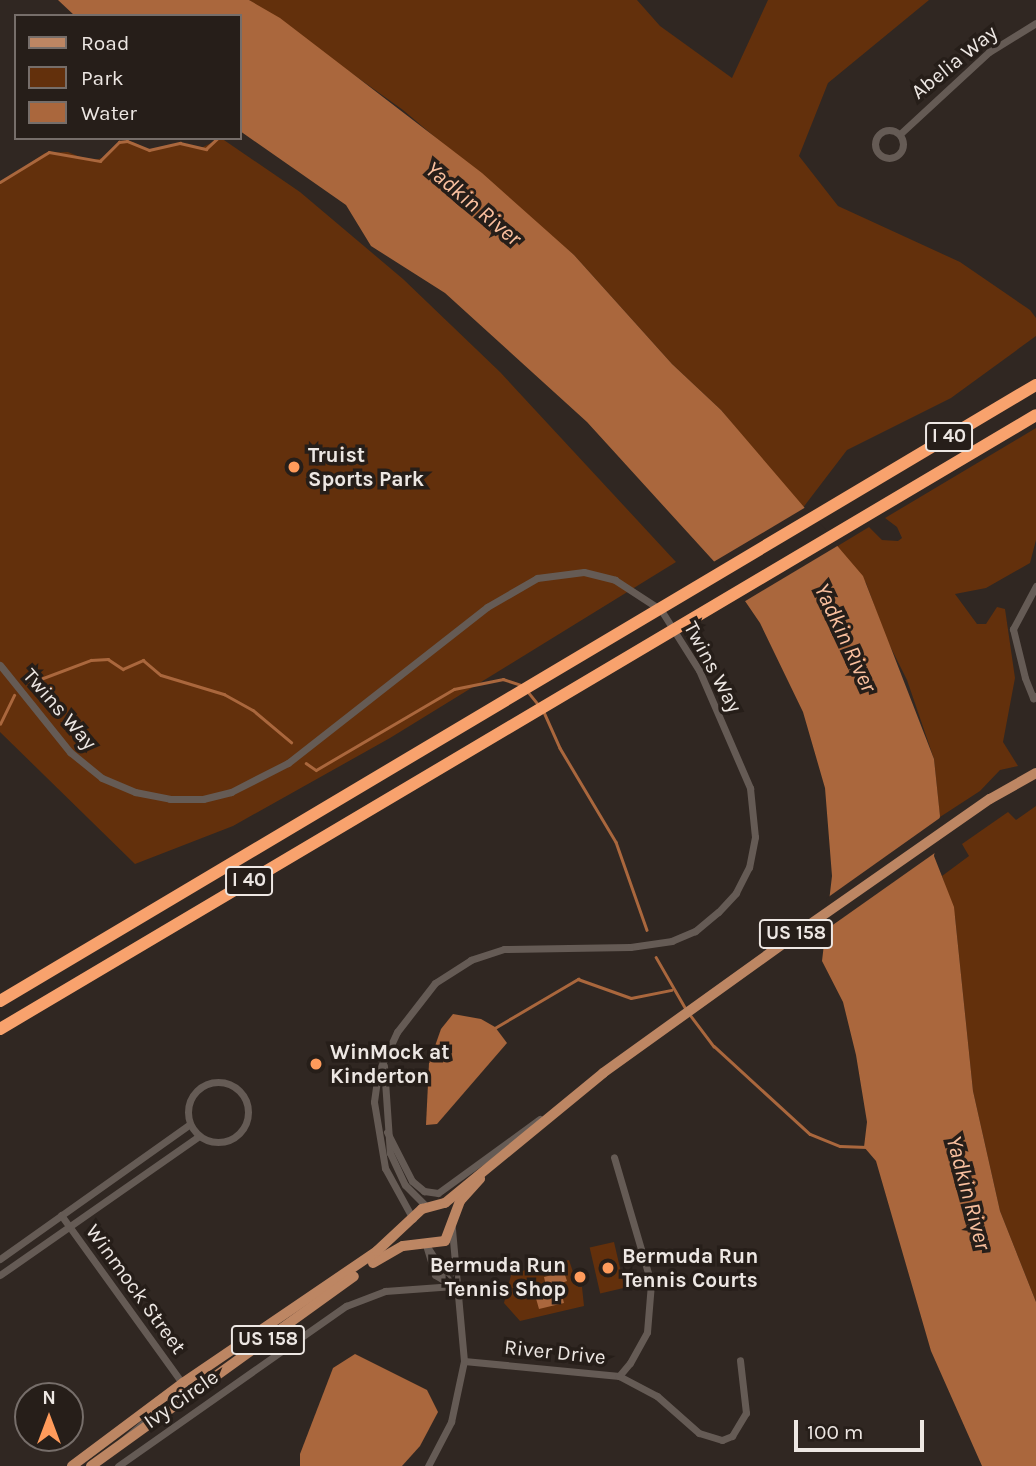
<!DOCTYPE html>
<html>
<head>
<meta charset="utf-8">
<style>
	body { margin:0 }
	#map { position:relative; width:1036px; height:1466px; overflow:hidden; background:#302722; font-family:Karla,sans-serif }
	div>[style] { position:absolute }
	.green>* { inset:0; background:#63300c; transform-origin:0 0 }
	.water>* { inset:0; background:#aa673d }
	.pier>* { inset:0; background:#302722 }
	.stream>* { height:2.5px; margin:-1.25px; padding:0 1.25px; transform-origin:1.25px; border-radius:1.25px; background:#aa673d }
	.street>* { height:7px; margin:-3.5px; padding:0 3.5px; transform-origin:3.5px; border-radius:3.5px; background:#655b55 }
	.street>.ring { margin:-3.5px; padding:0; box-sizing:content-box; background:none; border:7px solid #655b55; border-radius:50% }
	.primary>* { height:10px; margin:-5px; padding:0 5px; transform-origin:5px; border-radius:5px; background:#bd8663 }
	.highway>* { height:12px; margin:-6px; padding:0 6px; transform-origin:6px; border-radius:6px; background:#f8a26d }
	.dots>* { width:19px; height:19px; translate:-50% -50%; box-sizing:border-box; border:4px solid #261e19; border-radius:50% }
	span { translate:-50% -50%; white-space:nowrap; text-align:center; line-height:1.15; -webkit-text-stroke:7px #261e19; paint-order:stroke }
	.shield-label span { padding:2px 5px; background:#261e19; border:2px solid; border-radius:5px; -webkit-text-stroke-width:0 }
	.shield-label { font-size:19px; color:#ede7e3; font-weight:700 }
	.street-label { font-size:21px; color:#ede7e3 }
	.poi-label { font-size:21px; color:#ede7e3; font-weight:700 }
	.left { translate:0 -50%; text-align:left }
	.right { translate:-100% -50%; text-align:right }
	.water-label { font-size:23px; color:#fac09f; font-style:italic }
	.legend { position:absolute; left:14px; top:14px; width:228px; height:126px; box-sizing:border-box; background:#261e19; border:2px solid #766e6a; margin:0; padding:9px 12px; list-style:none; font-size:21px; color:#ede7e3 }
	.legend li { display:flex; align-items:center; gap:14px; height:35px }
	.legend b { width:35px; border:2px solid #766e6a }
	.north { position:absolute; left:14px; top:1382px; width:70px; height:70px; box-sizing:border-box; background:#261e19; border:2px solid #766e6a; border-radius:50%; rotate:0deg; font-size:19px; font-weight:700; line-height:28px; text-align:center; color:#ede7e3 }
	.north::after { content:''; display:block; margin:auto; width:24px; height:32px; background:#ff9b5b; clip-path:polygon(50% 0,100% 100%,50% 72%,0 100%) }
	.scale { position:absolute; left:794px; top:1420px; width:130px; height:32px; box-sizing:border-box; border:4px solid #ede7e3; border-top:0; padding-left:9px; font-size:21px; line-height:24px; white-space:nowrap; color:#ede7e3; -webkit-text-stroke:5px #261e19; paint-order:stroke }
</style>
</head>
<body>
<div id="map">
	<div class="green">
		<i style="clip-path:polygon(249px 0,637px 0,660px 26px,732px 78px,768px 0,929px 0,828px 83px,799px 156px,838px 206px,960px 262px,1030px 310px,1036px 318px,1036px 336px,951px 398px,847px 450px,802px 509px,721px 410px,672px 364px,574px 255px,403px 110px)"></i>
		<i style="clip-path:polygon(221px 138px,300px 192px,403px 279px,500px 372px,676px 562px,390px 738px,233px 826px,135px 864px,0 732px,0 183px,45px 153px,68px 152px,90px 161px,106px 157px,119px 142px,133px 142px,149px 150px,180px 143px,199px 149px)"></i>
		<i style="clip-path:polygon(1036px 428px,1036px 540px,1030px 563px,986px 588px,955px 594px,977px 624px,986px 624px,997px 607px,1005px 609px,1015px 678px,1003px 742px,1018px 766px,1000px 770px,980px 791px,940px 817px,934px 759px,907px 680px,886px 638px,866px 583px,836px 547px,869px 527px,882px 540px,898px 541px,902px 538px,897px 527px,885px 518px)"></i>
		<i style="clip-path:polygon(1036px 806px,1036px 1302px,1000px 1211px,973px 1091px,955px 917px,942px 876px,969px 856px,962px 844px,1008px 812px,1016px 820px)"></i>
		<i style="left:614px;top:1242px;width:47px;height:25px;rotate:77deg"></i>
		<i style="clip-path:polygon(559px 1258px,560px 1262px,569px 1260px,578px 1287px,582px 1287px,584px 1306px,520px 1321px,504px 1303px,511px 1275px,528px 1269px,530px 1273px,541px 1270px,540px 1262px)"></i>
	</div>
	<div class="water">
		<i style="clip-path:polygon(58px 0,249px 0,280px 18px,482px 173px,574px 255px,672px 364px,721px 410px,863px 576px,934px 759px,940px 816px,934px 856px,954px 907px,973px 1091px,1000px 1211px,1036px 1302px,1036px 1466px,982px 1466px,931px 1351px,876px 1161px,864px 1147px,867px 1122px,856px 1055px,843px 1002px,822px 961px,832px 876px,825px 788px,803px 712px,760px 623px,730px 579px,587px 422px,445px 293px,371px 246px,346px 205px,240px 131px,240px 16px,75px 16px)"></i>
		<i style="clip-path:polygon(453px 1014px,481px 1019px,495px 1027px,507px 1043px,437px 1124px,426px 1125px,429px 1063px,441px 1029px)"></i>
		<i style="clip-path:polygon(564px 1272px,567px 1281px,559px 1284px,564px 1303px,539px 1309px,535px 1295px,547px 1291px,544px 1277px)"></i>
		<i style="clip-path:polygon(355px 1354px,427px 1390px,438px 1412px,420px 1446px,402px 1466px,300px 1466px,300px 1454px,333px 1368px)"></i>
	</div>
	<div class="pier">
		<i style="clip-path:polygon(806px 507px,839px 545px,742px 603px,710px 564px)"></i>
		<i style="clip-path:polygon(944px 815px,939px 850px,820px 934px,827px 898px)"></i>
	</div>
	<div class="stream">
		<i style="left:0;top:182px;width:57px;rotate:-31.5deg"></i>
		<i style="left:49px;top:152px;width:52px;rotate:10deg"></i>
		<i style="left:100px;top:161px;width:27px;rotate:-45deg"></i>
		<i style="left:119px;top:142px;width:8px;rotate:-7deg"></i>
		<i style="left:127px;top:141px;width:24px;rotate:22deg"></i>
		<i style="left:149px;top:150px;width:32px;rotate:-13deg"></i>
		<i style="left:180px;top:143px;width:27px;rotate:13deg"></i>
		<i style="left:206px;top:149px;width:16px;rotate:-43deg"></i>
		<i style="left:30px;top:683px;width:65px;rotate:-20.7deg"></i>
		<i style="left:91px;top:660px;width:17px;rotate:-3deg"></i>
		<i style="left:108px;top:659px;width:18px;rotate:34deg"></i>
		<i style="left:123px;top:669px;width:22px;rotate:-24deg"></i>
		<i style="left:143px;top:660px;width:23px;rotate:40deg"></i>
		<i style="left:161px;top:675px;width:66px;rotate:16.8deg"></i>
		<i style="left:224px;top:694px;width:33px;rotate:29deg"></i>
		<i style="left:253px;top:710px;width:50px;rotate:40.1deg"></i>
		<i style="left:529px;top:693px;width:14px;rotate:51deg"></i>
		<i style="left:544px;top:712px;width:39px;rotate:66deg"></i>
		<i style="left:560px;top:748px;width:109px;rotate:59.2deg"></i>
		<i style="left:616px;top:842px;width:93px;rotate:70.6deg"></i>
		<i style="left:0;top:724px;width:32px;rotate:-64deg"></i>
		<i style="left:306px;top:763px;width:12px;rotate:35deg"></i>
		<i style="left:316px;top:770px;width:160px;rotate:-30.4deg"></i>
		<i style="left:454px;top:689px;width:50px;rotate:-11.5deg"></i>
		<i style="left:503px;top:679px;width:20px;rotate:18deg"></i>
		<i style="left:656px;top:957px;width:62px;rotate:60.1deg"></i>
		<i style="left:691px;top:1016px;width:38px;rotate:53deg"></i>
		<i style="left:714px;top:1046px;width:130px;rotate:42.5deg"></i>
		<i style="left:810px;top:1134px;width:32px;rotate:22deg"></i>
		<i style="left:840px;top:1146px;width:27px;rotate:2deg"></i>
		<i style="left:493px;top:1029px;width:99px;rotate:-30.5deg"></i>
		<i style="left:578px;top:979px;width:56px;rotate:19.7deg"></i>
		<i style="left:631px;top:998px;width:41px;rotate:-11.3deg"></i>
	</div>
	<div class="street">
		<i class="ring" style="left:875px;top:130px;width:21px;height:21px"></i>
		<i style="left:900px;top:134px;width:121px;rotate:-42.7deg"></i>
		<i style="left:989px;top:52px;width:55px;rotate:-31.7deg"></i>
		<i style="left:1036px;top:586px;width:49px;rotate:118.1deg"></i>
		<i style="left:1013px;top:629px;width:50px;rotate:76.2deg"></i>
		<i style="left:1025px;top:678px;width:22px;rotate:68deg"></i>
		<i style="left:1033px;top:698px;width:4px;rotate:-34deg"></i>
		<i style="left:0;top:665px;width:112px;rotate:51.2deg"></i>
		<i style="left:70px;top:752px;width:41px;rotate:39.1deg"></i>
		<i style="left:102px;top:778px;width:36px;rotate:23deg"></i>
		<i style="left:135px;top:792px;width:36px;rotate:11deg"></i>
		<i style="left:170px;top:799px;width:33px"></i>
		<i style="left:203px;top:799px;width:29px;rotate:-14deg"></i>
		<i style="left:231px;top:792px;width:64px;rotate:-27deg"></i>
		<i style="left:288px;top:763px;width:253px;rotate:-38.1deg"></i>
		<i style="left:487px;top:607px;width:58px;rotate:-30.1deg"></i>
		<i style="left:537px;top:578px;width:47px;rotate:-7.3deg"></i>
		<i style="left:584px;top:572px;width:32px;rotate:14deg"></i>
		<i style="left:615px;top:580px;width:55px;rotate:33.1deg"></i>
		<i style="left:661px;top:610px;width:71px;rotate:57.7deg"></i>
		<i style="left:699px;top:670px;width:129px;rotate:66.6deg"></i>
		<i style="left:750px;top:788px;width:49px;rotate:84.2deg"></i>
		<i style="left:755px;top:837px;width:31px;rotate:101deg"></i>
		<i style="left:749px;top:867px;width:29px;rotate:117deg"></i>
		<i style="left:736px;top:893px;width:26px;rotate:133deg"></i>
		<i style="left:718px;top:912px;width:30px;rotate:140deg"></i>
		<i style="left:695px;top:931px;width:25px;rotate:157deg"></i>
		<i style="left:672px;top:941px;width:42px;rotate:171.9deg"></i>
		<i style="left:630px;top:947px;width:126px;rotate:179.1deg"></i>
		<i style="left:504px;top:949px;width:35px;rotate:162deg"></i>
		<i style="left:471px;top:960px;width:43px;rotate:147.4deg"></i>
		<i style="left:435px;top:983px;width:62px;rotate:127.8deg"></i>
		<i style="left:397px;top:1032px;width:45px;rotate:114.9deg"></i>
		<i style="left:378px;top:1073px;width:29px;rotate:98deg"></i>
		<i style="left:374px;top:1102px;width:67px;rotate:80.5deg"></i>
		<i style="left:385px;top:1168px;width:58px;rotate:61.2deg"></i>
		<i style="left:384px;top:1066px;width:87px;rotate:86.1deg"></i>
		<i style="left:390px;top:1153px;width:35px;rotate:65deg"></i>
		<i style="left:405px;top:1185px;width:31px;rotate:45deg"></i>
		<i class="ring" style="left:188px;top:1082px;width:53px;height:53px"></i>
		<i style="left:387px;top:1132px;width:55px;rotate:63deg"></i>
		<i style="left:412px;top:1181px;width:16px;rotate:40deg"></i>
		<i style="left:424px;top:1191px;width:14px;rotate:8deg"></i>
		<i style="left:438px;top:1193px;width:126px;rotate:-36deg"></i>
		<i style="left:61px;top:1215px;width:212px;rotate:54.2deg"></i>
		<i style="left:185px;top:1387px;width:84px;rotate:139.3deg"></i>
		<i style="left:426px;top:1245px;width:31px;rotate:73deg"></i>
		<i style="left:435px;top:1275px;width:22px;rotate:30deg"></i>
		<i style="left:426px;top:1245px;width:43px;rotate:57.4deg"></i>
		<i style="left:0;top:1259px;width:233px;rotate:-35.4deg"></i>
		<i style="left:0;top:1275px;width:243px;rotate:-34.9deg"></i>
		<i style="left:464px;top:1361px;width:156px;rotate:5.5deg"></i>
		<i style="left:619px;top:1376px;width:17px;rotate:-50deg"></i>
		<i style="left:630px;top:1363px;width:35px;rotate:-61deg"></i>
		<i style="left:647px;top:1332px;width:49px;rotate:-85.3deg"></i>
		<i style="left:651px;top:1283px;width:131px;rotate:-106.4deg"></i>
		<i style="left:619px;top:1376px;width:43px;rotate:27.8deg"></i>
		<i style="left:657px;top:1396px;width:56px;rotate:41.4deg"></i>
		<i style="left:699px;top:1433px;width:24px;rotate:17deg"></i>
		<i style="left:722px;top:1440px;width:11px;rotate:-22deg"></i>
		<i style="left:732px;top:1436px;width:27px;rotate:-59deg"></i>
		<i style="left:746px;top:1413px;width:53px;rotate:-96.5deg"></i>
		<i style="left:118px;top:1466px;width:279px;rotate:-35.1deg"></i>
		<i style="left:346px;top:1306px;width:42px;rotate:-21deg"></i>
		<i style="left:385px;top:1291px;width:69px;rotate:-4.1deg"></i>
		<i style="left:428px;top:1466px;width:50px;rotate:-62.4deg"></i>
		<i style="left:451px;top:1422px;width:62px;rotate:-78deg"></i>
		<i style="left:464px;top:1361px;width:134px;rotate:-95.2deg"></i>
	</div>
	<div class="primary">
		<i style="left:373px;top:1263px;width:34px;rotate:-30deg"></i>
		<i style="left:403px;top:1246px;width:42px;rotate:-6.8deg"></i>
		<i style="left:445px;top:1241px;width:43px;rotate:-69.4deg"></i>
		<i style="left:460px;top:1201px;width:30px;rotate:-48deg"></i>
		<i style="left:72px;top:1466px;width:139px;rotate:-36.8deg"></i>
		<i style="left:183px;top:1383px;width:235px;rotate:-34.2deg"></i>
		<i style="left:377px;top:1251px;width:62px;rotate:-43deg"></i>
		<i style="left:422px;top:1209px;width:24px;rotate:-15deg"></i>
		<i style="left:445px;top:1203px;width:205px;rotate:-39.4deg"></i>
		<i style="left:603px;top:1073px;width:241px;rotate:-35.7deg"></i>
		<i style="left:799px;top:932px;width:233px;rotate:-34.9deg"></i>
		<i style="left:990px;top:799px;width:53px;rotate:-29.5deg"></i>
		<i style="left:91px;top:1466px;width:324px;rotate:-35.8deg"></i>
	</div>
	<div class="highway">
		<i style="left:0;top:1001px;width:1205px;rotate:-30.74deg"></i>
		<i style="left:0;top:1029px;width:1204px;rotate:-30.65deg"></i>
	</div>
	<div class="dots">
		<i style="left:294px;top:467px;background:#ff9b5b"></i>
		<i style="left:316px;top:1064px;background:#ff9b5b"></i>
		<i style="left:608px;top:1268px;background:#ff9b5b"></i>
		<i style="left:580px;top:1277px;background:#ff9b5b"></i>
	</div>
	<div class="shield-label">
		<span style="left:949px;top:437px">I 40</span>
		<span style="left:249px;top:881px">I 40</span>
		<span style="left:796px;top:934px">US 158</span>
		<span style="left:268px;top:1340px">US 158</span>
	</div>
	<div class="street-label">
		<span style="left:954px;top:62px;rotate:-39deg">Abelia Way</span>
		<span style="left:713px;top:667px;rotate:62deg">Twins Way</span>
		<span style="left:60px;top:709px;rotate:49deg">Twins Way</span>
		<span style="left:136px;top:1289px;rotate:54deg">Winmock Street</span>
		<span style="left:555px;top:1352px;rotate:6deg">River Drive</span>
		<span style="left:181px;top:1399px;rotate:-35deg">Ivy Circle</span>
	</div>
	<div class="poi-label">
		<span class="left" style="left:308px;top:467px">Truist<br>Sports Park</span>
		<span class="left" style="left:330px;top:1064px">WinMock at<br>Kinderton</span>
		<span class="left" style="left:622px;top:1268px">Bermuda Run<br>Tennis Courts</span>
		<span class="right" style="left:566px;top:1277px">Bermuda Run<br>Tennis Shop</span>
	</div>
	<div class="water-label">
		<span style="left:473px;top:204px;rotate:40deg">Yadkin River</span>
		<span style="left:845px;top:638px;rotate:65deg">Yadkin River</span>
		<span style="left:968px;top:1193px;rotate:75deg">Yadkin River</span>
	</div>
	<ul class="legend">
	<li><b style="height:9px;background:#bd8663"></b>Road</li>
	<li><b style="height:19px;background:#63300c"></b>Park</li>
	<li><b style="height:19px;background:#aa673d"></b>Water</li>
	</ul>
	<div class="north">N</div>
	<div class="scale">100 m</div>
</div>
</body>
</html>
